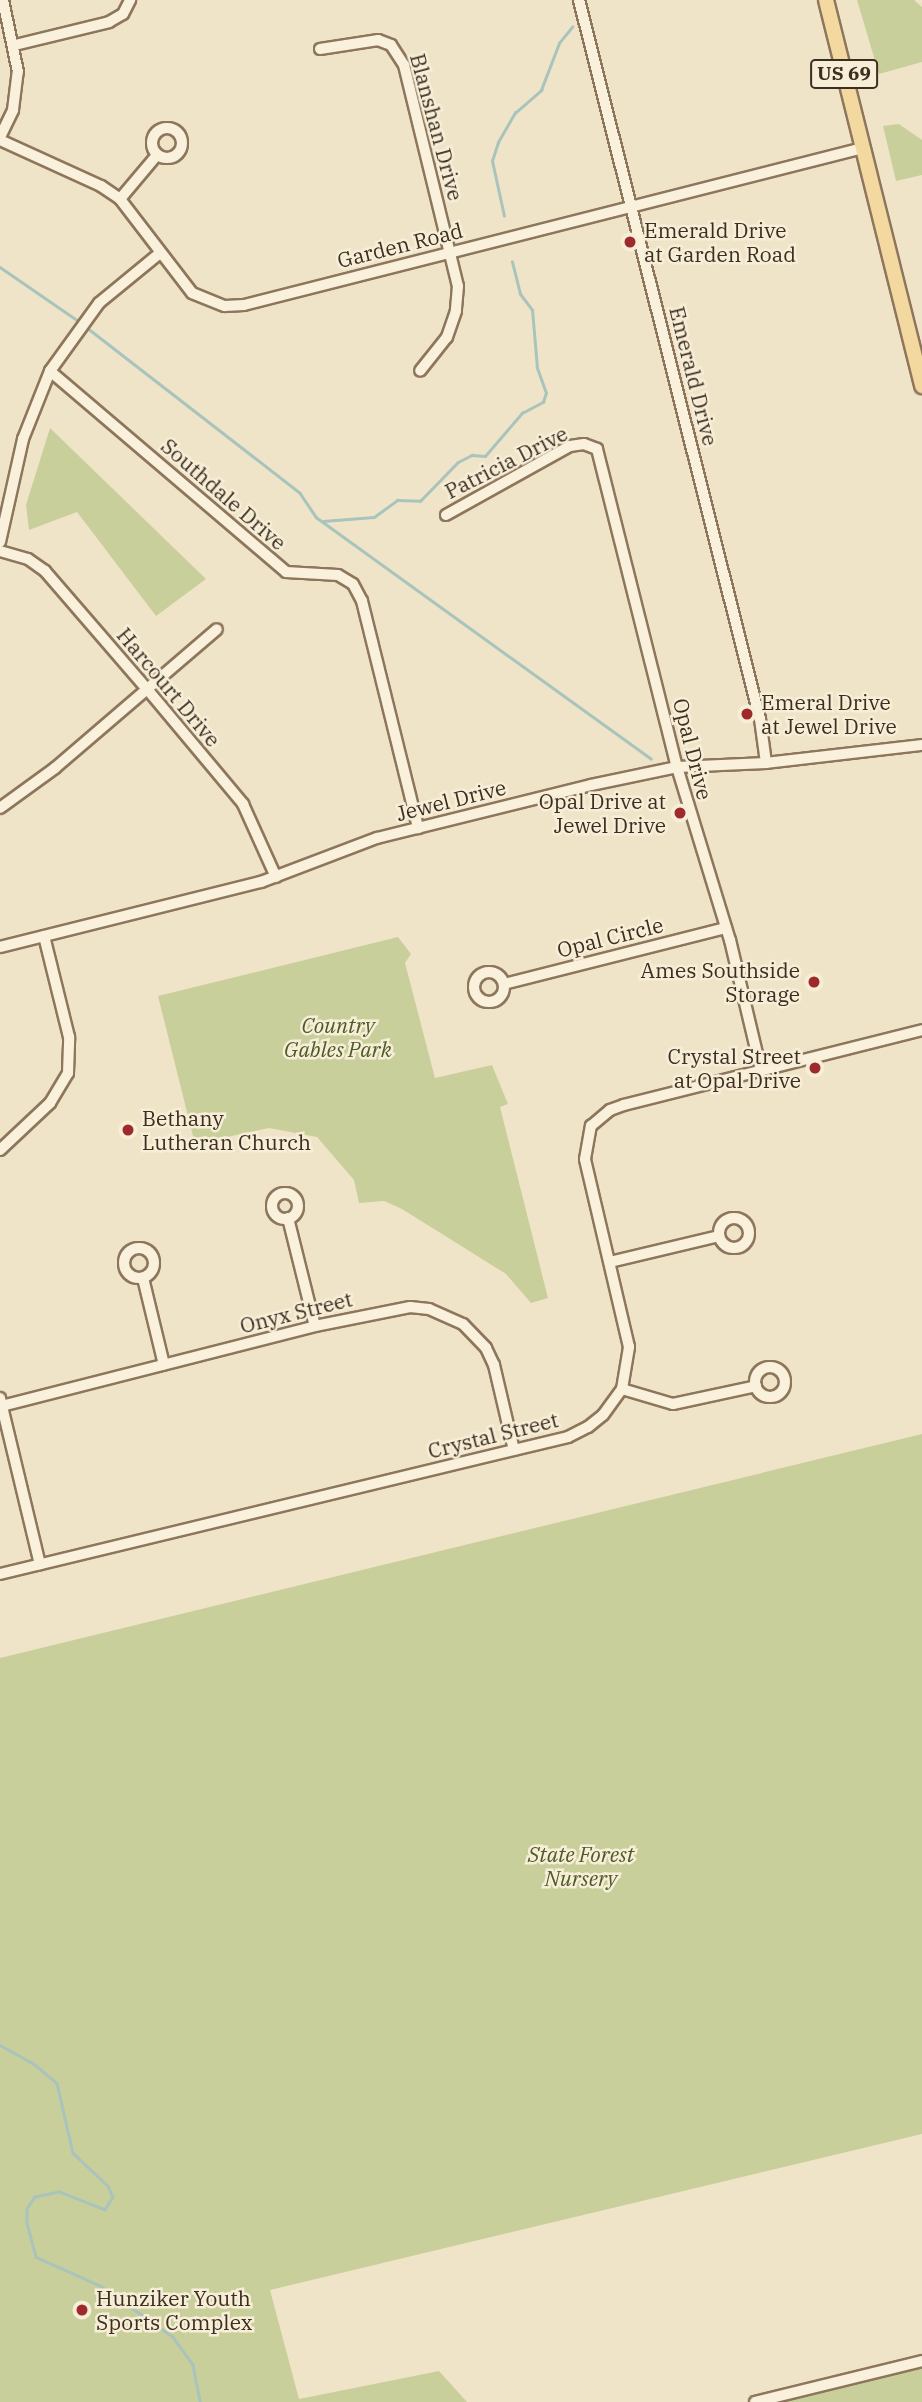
<!DOCTYPE html>
<html>
<head>
<meta charset="utf-8">
<style>
	body { margin:0 }
	#map { position:relative; width:922px; height:2402px; overflow:hidden; background:#f0e4c8; font-family:"IBM Plex Serif",serif }
	div>[style] { position:absolute }
	.green>* { inset:0; background:#c9cf9b }
	.stream>* { height:2.5px; margin:-1.25px; padding:0 1.25px; transform-origin:1.25px; border-radius:1.25px; background:#a9c4bc }
	.roads { filter:drop-shadow(2px 0 #8d765c) drop-shadow(-2px 0 #8d765c) drop-shadow(0 2px #8d765c) drop-shadow(0 -2px #8d765c) }
	.minor>* { height:10px; margin:-5px; padding:0 5px; transform-origin:5px; border-radius:5px; background:#faf1dc }
	.minor>.ring { margin:-5px; padding:0; box-sizing:content-box; background:none; border:10px solid #faf1dc; border-radius:50% }
	.major>* { height:14px; margin:-7px; padding:0 7px; transform-origin:7px; border-radius:7px; background:#f3d9a0 }
	.dots>* { width:19px; height:19px; translate:-50% -50%; box-sizing:border-box; border:4px solid #f7eed8; border-radius:50% }
	span { translate:-50% -50%; white-space:nowrap; text-align:center; line-height:1.15; -webkit-text-stroke:5px #f7eed8; paint-order:stroke }
	.shield-label span { padding:2px 5px; background:#f7eed8; border:2px solid; border-radius:5px; -webkit-text-stroke-width:0 }
	.shield-label { font-size:19px; color:#3d2e20; font-weight:700 }
	.street-label { font-size:21px; color:#3d2e20 }
	.poi-label { font-size:21px; color:#3d2e20 }
	.left { translate:0 -50%; text-align:left }
	.right { translate:-100% -50%; text-align:right }
	.park-label { font-size:21px; color:#4d5a26; font-style:italic }
</style>
</head>
<body>
<div id="map">
	<div class="green">
		<i style="clip-path:polygon(857px 0,914px 0,922px 7px,922px 62px,879px 74px)"></i>
		<i style="clip-path:polygon(899px 124px,922px 140px,922px 175px,896px 181px,883px 126px)"></i>
		<i style="clip-path:polygon(50px 428px,206px 579px,156px 616px,77px 512px,29px 530px,26px 505px)"></i>
		<i style="clip-path:polygon(398px 937px,411px 954px,405px 963px,435px 1078px,492px 1065px,508px 1104px,500px 1107px,548px 1298px,531px 1303px,506px 1274px,402px 1209px,384px 1201px,359px 1203px,354px 1180px,317px 1137px,269px 1128px,195px 1144px,158px 996px)"></i>
		<i style="clip-path:polygon(922px 1434px,922px 2134px,270px 2290px,299px 2399px,439px 2371px,467px 2402px,0 2402px,0 1658px)"></i>
		<i style="clip-path:polygon(922px 2368px,922px 2402px,782px 2402px)"></i>
	</div>
	<div class="stream">
		<i style="left:504px;top:216px;width:56px;rotate:-102.3deg"></i>
		<i style="left:492px;top:161px;width:20px;rotate:-72deg"></i>
		<i style="left:498px;top:142px;width:34px;rotate:-60deg"></i>
		<i style="left:515px;top:113px;width:35px;rotate:-41deg"></i>
		<i style="left:541px;top:90px;width:50px;rotate:-69deg"></i>
		<i style="left:559px;top:43px;width:21px;rotate:-51deg"></i>
		<i style="left:0;top:267px;width:97px;rotate:34.5deg"></i>
		<i style="left:85px;top:326px;width:272px;rotate:37.8deg"></i>
		<i style="left:300px;top:493px;width:29px;rotate:56deg"></i>
		<i style="left:316px;top:517px;width:413px;rotate:35.8deg"></i>
		<i style="left:323px;top:521px;width:51px;rotate:-4.5deg"></i>
		<i style="left:374px;top:517px;width:29px;rotate:-36deg"></i>
		<i style="left:397px;top:500px;width:23px;rotate:2deg"></i>
		<i style="left:420px;top:501px;width:54px;rotate:-45.7deg"></i>
		<i style="left:458px;top:462px;width:16px;rotate:-27deg"></i>
		<i style="left:472px;top:455px;width:13px;rotate:4deg"></i>
		<i style="left:485px;top:456px;width:57px;rotate:-49.3deg"></i>
		<i style="left:522px;top:413px;width:24px;rotate:-28deg"></i>
		<i style="left:543px;top:402px;width:9px;rotate:-72deg"></i>
		<i style="left:546px;top:393px;width:27px;rotate:-110deg"></i>
		<i style="left:537px;top:368px;width:58px;rotate:-94.9deg"></i>
		<i style="left:532px;top:310px;width:20px;rotate:-127deg"></i>
		<i style="left:520px;top:294px;width:33px;rotate:-104deg"></i>
		<i style="left:0;top:2045px;width:38px;rotate:29deg"></i>
		<i style="left:33px;top:2063px;width:31px;rotate:40deg"></i>
		<i style="left:57px;top:2083px;width:72px;rotate:77.1deg"></i>
		<i style="left:73px;top:2153px;width:48px;rotate:43.3deg"></i>
		<i style="left:108px;top:2186px;width:12px;rotate:66deg"></i>
		<i style="left:113px;top:2197px;width:15px;rotate:122deg"></i>
		<i style="left:105px;top:2210px;width:49px;rotate:-158.6deg"></i>
		<i style="left:59px;top:2192px;width:25px;rotate:168deg"></i>
		<i style="left:35px;top:2197px;width:14px;rotate:124deg"></i>
		<i style="left:27px;top:2209px;width:14px;rotate:90deg"></i>
		<i style="left:27px;top:2223px;width:35px;rotate:75deg"></i>
		<i style="left:36px;top:2257px;width:71px;rotate:24deg"></i>
		<i style="left:101px;top:2286px;width:88px;rotate:35.3deg"></i>
		<i style="left:173px;top:2337px;width:34px;rotate:54deg"></i>
		<i style="left:193px;top:2365px;width:38px;rotate:79deg"></i>
	</div>
	<div class="roads">
		<div class="minor">
			<i style="left:579px;top:0;width:741px;rotate:75.87deg"></i>
			<i style="left:760px;top:719px;width:44px;rotate:82.2deg"></i>
			<i style="left:15px;top:45px;width:97px;rotate:-13.7deg"></i>
			<i style="left:109px;top:22px;width:16px;rotate:-30deg"></i>
			<i style="left:123px;top:14px;width:16px;rotate:-63deg"></i>
			<i style="left:320px;top:49px;width:59px;rotate:-8.8deg"></i>
			<i style="left:378px;top:40px;width:14px;rotate:21deg"></i>
			<i style="left:391px;top:45px;width:24px;rotate:57deg"></i>
			<i style="left:404px;top:65px;width:228px;rotate:76.3deg"></i>
			<i style="left:458px;top:286px;width:25px;rotate:95deg"></i>
			<i style="left:456px;top:311px;width:28px;rotate:109deg"></i>
			<i style="left:447px;top:337px;width:43px;rotate:128.5deg"></i>
			<i class="ring" style="left:152px;top:128px;width:20px;height:20px"></i>
			<i style="left:0;top:137px;width:30px;rotate:-64deg"></i>
			<i style="left:13px;top:110px;width:38px;rotate:-83deg"></i>
			<i style="left:18px;top:72px;width:74px;rotate:-101.8deg"></i>
			<i style="left:0;top:140px;width:111px;rotate:24.5deg"></i>
			<i style="left:101px;top:186px;width:23px;rotate:34deg"></i>
			<i style="left:120px;top:199px;width:118px;rotate:52.5deg"></i>
			<i style="left:192px;top:293px;width:35px;rotate:22deg"></i>
			<i style="left:225px;top:306px;width:19px;rotate:-3deg"></i>
			<i style="left:244px;top:305px;width:639px;rotate:-14.23deg"></i>
			<i style="left:120px;top:199px;width:57px;rotate:-49.9deg"></i>
			<i style="left:50px;top:371px;width:310px;rotate:40.4deg"></i>
			<i style="left:286px;top:572px;width:52px;rotate:3.3deg"></i>
			<i style="left:338px;top:575px;width:17px;rotate:31deg"></i>
			<i style="left:353px;top:584px;width:19px;rotate:62deg"></i>
			<i style="left:362px;top:601px;width:234px;rotate:76.1deg"></i>
			<i style="left:446px;top:515px;width:142px;rotate:-29.1deg"></i>
			<i style="left:570px;top:446px;width:14px;rotate:-8deg"></i>
			<i style="left:584px;top:444px;width:14px;rotate:21deg"></i>
			<i style="left:597px;top:449px;width:328px;rotate:75.9deg"></i>
			<i style="left:677px;top:767px;width:181px;rotate:73deg"></i>
			<i style="left:730px;top:940px;width:134px;rotate:76.6deg"></i>
			<i style="left:0;top:542px;width:106px;rotate:-77.4deg"></i>
			<i style="left:23px;top:439px;width:73px;rotate:-68.3deg"></i>
			<i style="left:50px;top:371px;width:84px;rotate:-54.2deg"></i>
			<i style="left:99px;top:303px;width:79px;rotate:-39.3deg"></i>
			<i style="left:0;top:551px;width:29px;rotate:16deg"></i>
			<i style="left:28px;top:559px;width:21px;rotate:35deg"></i>
			<i style="left:45px;top:571px;width:156px;rotate:49.2deg"></i>
			<i style="left:147px;top:689px;width:150px;rotate:50.1deg"></i>
			<i style="left:243px;top:804px;width:80px;rotate:65.7deg"></i>
			<i style="left:0;top:808px;width:68px;rotate:-36deg"></i>
			<i style="left:55px;top:768px;width:213px;rotate:-40.6deg"></i>
			<i style="left:0;top:947px;width:269px;rotate:-14deg"></i>
			<i style="left:261px;top:882px;width:124px;rotate:-20.8deg"></i>
			<i style="left:377px;top:838px;width:220px;rotate:-13.9deg"></i>
			<i style="left:591px;top:785px;width:88px;rotate:-11.8deg"></i>
			<i style="left:677px;top:767px;width:89px;rotate:-2.6deg"></i>
			<i style="left:766px;top:763px;width:157px;rotate:-6.6deg"></i>
			<i class="ring" style="left:474px;top:972px;width:20px;height:20px"></i>
			<i style="left:504px;top:984px;width:229px;rotate:-14.2deg"></i>
			<i style="left:0;top:1150px;width:69px;rotate:-43.2deg"></i>
			<i style="left:50px;top:1103px;width:35px;rotate:-59deg"></i>
			<i style="left:68px;top:1073px;width:36px;rotate:-88deg"></i>
			<i style="left:69px;top:1037px;width:104px;rotate:-103.9deg"></i>
			<i class="ring" style="left:272px;top:1193px;width:16px;height:16px"></i>
			<i class="ring" style="left:719px;top:1218px;width:20px;height:20px"></i>
			<i style="left:288px;top:1218px;width:111px;rotate:76deg"></i>
			<i class="ring" style="left:124px;top:1248px;width:20px;height:20px"></i>
			<i style="left:610px;top:1262px;width:112px;rotate:-13.4deg"></i>
			<i style="left:143px;top:1278px;width:89px;rotate:76.4deg"></i>
			<i class="ring" style="left:755px;top:1367px;width:20px;height:20px"></i>
			<i style="left:622px;top:1389px;width:53px;rotate:16.4deg"></i>
			<i style="left:673px;top:1404px;width:85px;rotate:-12.2deg"></i>
			<i style="left:0;top:1398px;width:171px;rotate:76.5deg"></i>
			<i style="left:2px;top:1406px;width:323px;rotate:-14.3deg"></i>
			<i style="left:315px;top:1326px;width:97px;rotate:-11.3deg"></i>
			<i style="left:410px;top:1307px;width:19px;rotate:6deg"></i>
			<i style="left:429px;top:1309px;width:37px;rotate:24deg"></i>
			<i style="left:463px;top:1324px;width:33px;rotate:46deg"></i>
			<i style="left:486px;top:1348px;width:19px;rotate:65deg"></i>
			<i style="left:494px;top:1365px;width:87px;rotate:76.8deg"></i>
			<i style="left:0;top:1574px;width:584px;rotate:-13.56deg"></i>
			<i style="left:568px;top:1437px;width:22px;rotate:-27deg"></i>
			<i style="left:588px;top:1427px;width:19px;rotate:-39deg"></i>
			<i style="left:603px;top:1415px;width:32px;rotate:-54deg"></i>
			<i style="left:622px;top:1389px;width:43px;rotate:-80.5deg"></i>
			<i style="left:629px;top:1347px;width:193px;rotate:-103.2deg"></i>
			<i style="left:585px;top:1159px;width:34px;rotate:-80deg"></i>
			<i style="left:591px;top:1126px;width:25px;rotate:-40deg"></i>
			<i style="left:610px;top:1110px;width:15px;rotate:-20deg"></i>
			<i style="left:624px;top:1105px;width:307px;rotate:-14.1deg"></i>
			<i style="left:755px;top:2402px;width:172px;rotate:-13.8deg"></i>
		</div>
		<div class="major">
			<i style="left:826px;top:0;width:398px;rotate:76deg"></i>
		</div>
	</div>
	<div class="dots">
		<i style="left:630px;top:242px;background:#9e2a2b"></i>
		<i style="left:747px;top:714px;background:#9e2a2b"></i>
		<i style="left:680px;top:813px;background:#9e2a2b"></i>
		<i style="left:814px;top:982px;background:#9e2a2b"></i>
		<i style="left:815px;top:1068px;background:#9e2a2b"></i>
		<i style="left:128px;top:1130px;background:#9e2a2b"></i>
		<i style="left:82px;top:2310px;background:#9e2a2b"></i>
	</div>
	<div class="shield-label">
		<span style="left:844px;top:74px">US 69</span>
	</div>
	<div class="street-label">
		<span style="left:437px;top:127px;rotate:75deg">Blanshan Drive</span>
		<span style="left:400px;top:245px;rotate:-14deg">Garden Road</span>
		<span style="left:694px;top:376px;rotate:76deg">Emerald Drive</span>
		<span style="left:506px;top:462px;rotate:-27deg">Patricia Drive</span>
		<span style="left:224px;top:494px;rotate:41deg">Southdale Drive</span>
		<span style="left:169px;top:687px;rotate:50deg">Harcourt Drive</span>
		<span style="left:693px;top:749px;rotate:76deg">Opal Drive</span>
		<span style="left:451px;top:800px;rotate:-14deg">Jewel Drive</span>
		<span style="left:610px;top:937px;rotate:-14deg">Opal Circle</span>
		<span style="left:296px;top:1312px;rotate:-14deg">Onyx Street</span>
		<span style="left:493px;top:1435px;rotate:-14deg">Crystal Street</span>
	</div>
	<div class="poi-label">
		<span class="left" style="left:644px;top:242px">Emerald Drive<br>at Garden Road</span>
		<span class="left" style="left:761px;top:714px">Emeral Drive<br>at Jewel Drive</span>
		<span class="right" style="left:666px;top:813px">Opal Drive at<br>Jewel Drive</span>
		<span class="right" style="left:800px;top:982px">Ames Southside<br>Storage</span>
		<span class="right" style="left:801px;top:1068px">Crystal Street<br>at Opal Drive</span>
		<span class="left" style="left:142px;top:1130px">Bethany<br>Lutheran Church</span>
		<span class="left" style="left:96px;top:2310px">Hunziker Youth<br>Sports Complex</span>
	</div>
	<div class="park-label">
		<span style="left:338px;top:1037px">Country<br>Gables Park</span>
		<span style="left:581px;top:1866px">State Forest<br>Nursery</span>
	</div>
</div>
</body>
</html>
